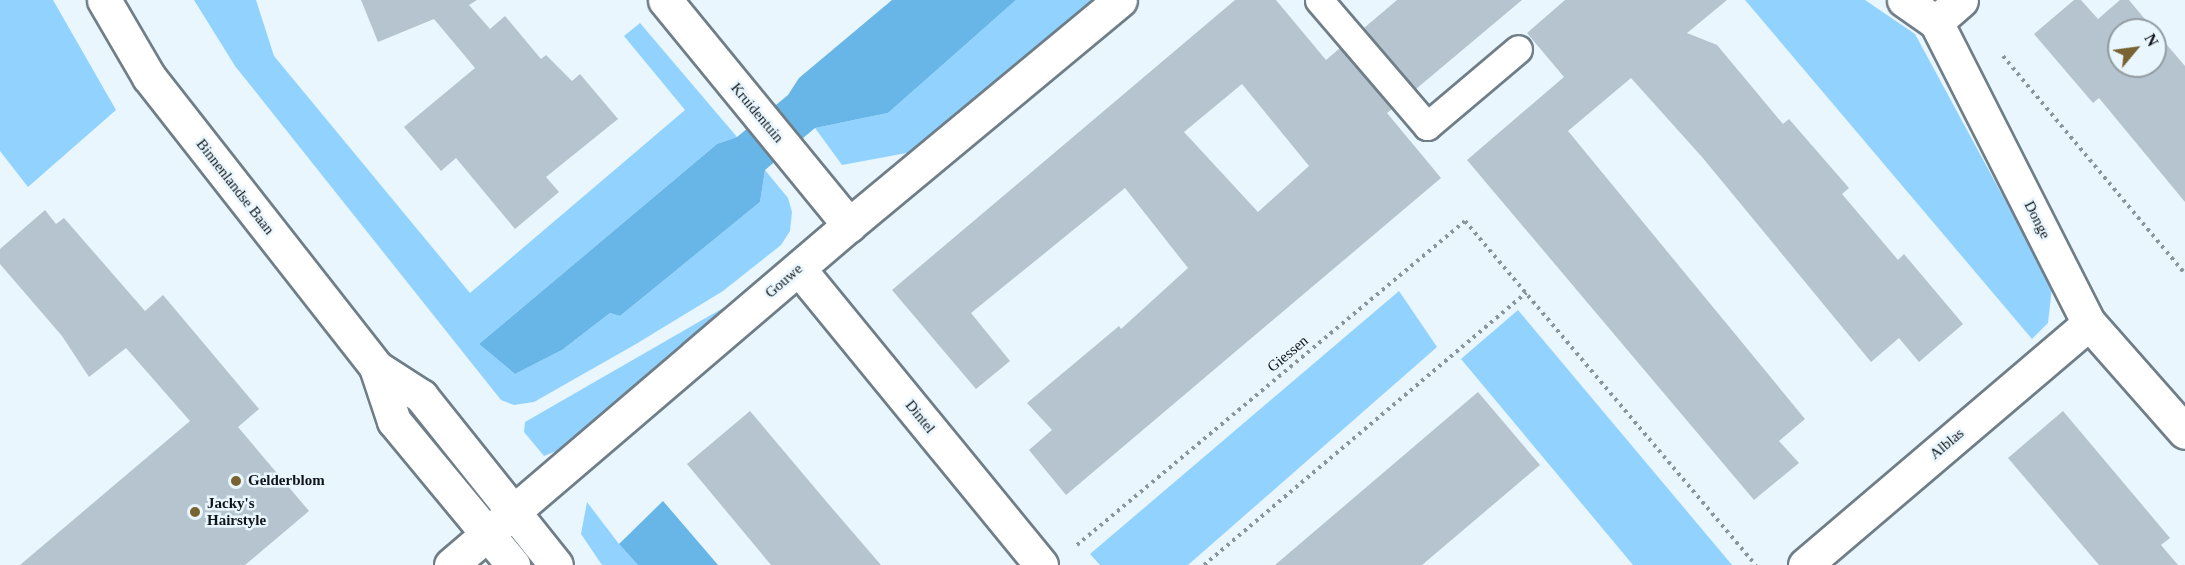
<!DOCTYPE html>
<html>
<head>
<meta charset="utf-8">
<style>
	body { margin:0 }
	#map { position:relative; width:2185px; height:565px; overflow:hidden; background:#e9f6fe; font-family:Georgia,serif }
	div>[style] { position:absolute }
	.green>* { inset:0; background:#91d3fe }
	.water>* { inset:0; background:#67b6e7 }
	.building>* { inset:0; background:#b5c4cf }
	.path>* { height:4px; margin-top:-2px; transform-origin:0; background:repeating-linear-gradient(90deg,#8b959c 0 3px,transparent 0 7.5px) }
	.roads { filter:drop-shadow(2px 0 #6f7e87) drop-shadow(-2px 0 #6f7e87) drop-shadow(0 2px #6f7e87) drop-shadow(0 -2px #6f7e87) }
	.service>* { height:27px; margin:-13.5px; padding:0 13.5px; transform-origin:13.5px; border-radius:13.5px; background:#fff }
	.minor>* { height:33px; margin:-16.5px; padding:0 16.5px; transform-origin:16.5px; border-radius:16.5px; background:#fff }
	.dots>* { width:16px; height:16px; translate:-50% -50%; box-sizing:border-box; border:3px solid #e9f6fe; border-radius:50% }
	span { translate:-50% -50%; white-space:nowrap; text-align:center; line-height:1.15; -webkit-text-stroke:5px #e9f6fe; paint-order:stroke }
	.street-label { font-size:15px; color:#0f1519 }
	.poi-label { font-size:15px; color:#0f1519; font-weight:700 }
	.left { translate:0 -50%; text-align:left }
	.north { position:absolute; left:2107px; top:18px; width:60px; height:60px; box-sizing:border-box; background:#e9f6fe; border:2px solid #929ca2; border-radius:50%; rotate:61deg; font-size:16px; font-weight:700; line-height:24px; text-align:center; color:#0f1519 }
	.north::after { content:''; display:block; margin:auto; width:21px; height:27px; background:#786332; clip-path:polygon(50% 0,100% 100%,50% 72%,0 100%) }
</style>
</head>
<body>
<div id="map">
	<div class="green">
		<i style="clip-path:polygon(0 0,53px 0,116px 110px,28px 187px,0 151px)"></i>
		<i style="clip-path:polygon(194px 0,256px 0,274px 56px,470px 293px,685px 110px,624px 36px,640px 23px,737px 137px,717px 144px,479px 344px,515px 374px,562px 350px,610px 313px,620px 316px,760px 202px,765px 170px,788px 198px,792px 212px,790px 231px,781px 245px,723px 291px,636px 344px,534px 402px,514px 405px,501px 400px,235px 66px)"></i>
		<i style="clip-path:polygon(1016px 0,1092px 0,912px 152px,842px 165px,815px 128px,888px 113px)"></i>
		<i style="clip-path:polygon(1745px 0,1865px 0,1915px 34px,2052px 287px,2048px 323px,2032px 339px)"></i>
		<i style="clip-path:polygon(1399px 291px,1437px 347px,1188px 565px,1100px 565px,1090px 554px)"></i>
		<i style="clip-path:polygon(730px 304px,559px 450px,544px 456px,524px 432px,525px 422px)"></i>
		<i style="clip-path:polygon(1518px 310px,1732px 565px,1633px 565px,1461px 359px)"></i>
		<i style="clip-path:polygon(587px 502px,619px 544px,638px 565px,602px 565px,581px 534px)"></i>
	</div>
	<div class="water">
		<i style="clip-path:polygon(892px 0,1016px 0,888px 113px,815px 128px,765px 170px,760px 202px,620px 316px,610px 313px,562px 350px,515px 374px,479px 344px,717px 144px,737px 137px,788px 95px,799px 78px)"></i>
		<i style="clip-path:polygon(663px 501px,718px 565px,638px 565px,619px 544px)"></i>
	</div>
	<div class="building">
		<i style="clip-path:polygon(361px 0,477px 0,469px 5px,490px 29px,505px 16px,541px 59px,546px 55px,572px 81px,580px 74px,618px 119px,546px 177px,559px 192px,515px 229px,456px 158px,441px 171px,404px 127px,475px 68px,434px 19px,378px 42px)"></i>
		<i style="clip-path:polygon(evenodd,1235px 0,1276px 0,1326px 60px,1340px 48px,1392px 109px,1387px 113px,1441px 178px,1066px 495px,1029px 450px,1052px 430px,1027px 403px,1119px 326px,1121px 329px,1188px 268px,1125px 188px,971px 313px,1010px 361px,976px 389px,892px 290px,1235px 0,1242px 84px,1309px 166px,1258px 212px,1184px 132px,1242px 84px)"></i>
		<i style="clip-path:polygon(1397px 0,1522px 0,1416px 89px,1364px 28px)"></i>
		<i style="clip-path:polygon(1565px 0,1727px 0,1687px 33px,1717px 45px,1783px 124px,1789px 119px,1849px 188px,1842px 194px,1898px 260px,1904px 254px,1963px 324px,1919px 362px,1899px 338px,1871px 362px,1702px 157px,1631px 78px,1568px 131px,1805px 419px,1779px 441px,1799px 463px,1754px 500px,1467px 160px,1564px 77px,1527px 33px)"></i>
		<i style="clip-path:polygon(2074px 0,2081px 0,2098px 19px,2120px 0,2129px 0,2154px 30px,2119px 30px,2119px 66px,2155px 66px,2155px 31px,2185px 66px,2185px 202px,2099px 98px,2093px 103px,2034px 34px)"></i>
		<i style="clip-path:polygon(45px 210px,56px 224px,64px 218px,145px 311px,163px 295px,259px 409px,238px 427px,309px 511px,245px 565px,20px 565px,190px 421px,126px 348px,89px 377px,62px 336px,0 264px,0 249px)"></i>
		<i style="clip-path:polygon(1478px 392px,1540px 465px,1422px 565px,1275px 565px)"></i>
		<i style="clip-path:polygon(750px 411px,831px 507px,881px 565px,771px 565px,687px 464px)"></i>
		<i style="clip-path:polygon(2063px 411px,2170px 538px,2161px 545px,2178px 565px,2099px 565px,2008px 458px)"></i>
	</div>
	<div class="path">
		<i style="left:2003px;top:56px;width:284px;rotate:50.1deg"></i>
		<i style="left:1077px;top:545px;width:505px;rotate:-39.86deg"></i>
		<i style="left:1465px;top:221px;width:451px;rotate:49.8deg"></i>
		<i style="left:1204px;top:565px;width:422px;rotate:-40.2deg"></i>
	</div>
	<div class="roads">
		<div class="service">
			<i style="left:1319px;top:0;width:166px;rotate:49.4deg"></i>
			<i style="left:1427px;top:126px;width:119px;rotate:-40.2deg"></i>
		</div>
		<div class="minor">
			<i style="left:104px;top:0;width:89px;rotate:59.7deg"></i>
			<i style="left:149px;top:77px;width:368px;rotate:51.9deg"></i>
			<i style="left:376px;top:367px;width:57px;rotate:71.6deg"></i>
			<i style="left:394px;top:421px;width:187px;rotate:50.4deg"></i>
			<i style="left:665px;top:0;width:291px;rotate:50.7deg"></i>
			<i style="left:1904px;top:0;width:39px;rotate:35deg"></i>
			<i style="left:1936px;top:22px;width:338px;rotate:63.1deg"></i>
			<i style="left:2089px;top:323px;width:145px;rotate:48.6deg"></i>
			<i style="left:1936px;top:22px;width:33px;rotate:-41deg"></i>
			<i style="left:799px;top:269px;width:382px;rotate:50.7deg"></i>
			<i style="left:376px;top:367px;width:54px;rotate:32.8deg"></i>
			<i style="left:421px;top:396px;width:216px;rotate:51.4deg"></i>
			<i style="left:451px;top:565px;width:523px;rotate:-40.51deg"></i>
			<i style="left:849px;top:225px;width:352px;rotate:-39.7deg"></i>
			<i style="left:1805px;top:565px;width:373px;rotate:-40.4deg"></i>
		</div>
	</div>
	<div class="dots">
		<i style="left:236px;top:481px;background:#786332"></i>
		<i style="left:195px;top:512px;background:#786332"></i>
	</div>
	<div class="street-label">
		<span style="left:757px;top:113px;rotate:50deg">Kruidentuin</span>
		<span style="left:235px;top:187px;rotate:52deg">Binnenlandse Baan</span>
		<span style="left:2037px;top:220px;rotate:63deg">Donge</span>
		<span style="left:784px;top:281px;rotate:-41deg">Gouwe</span>
		<span style="left:1288px;top:354px;rotate:-40deg">Giessen</span>
		<span style="left:920px;top:417px;rotate:51deg">Dintel</span>
		<span style="left:1947px;top:444px;rotate:-40deg">Alblas</span>
	</div>
	<div class="poi-label">
		<span class="left" style="left:248px;top:481px">Gelderblom</span>
		<span class="left" style="left:207px;top:512px">Jacky's<br>Hairstyle</span>
	</div>
	<div class="north">N</div>
</div>
</body>
</html>
